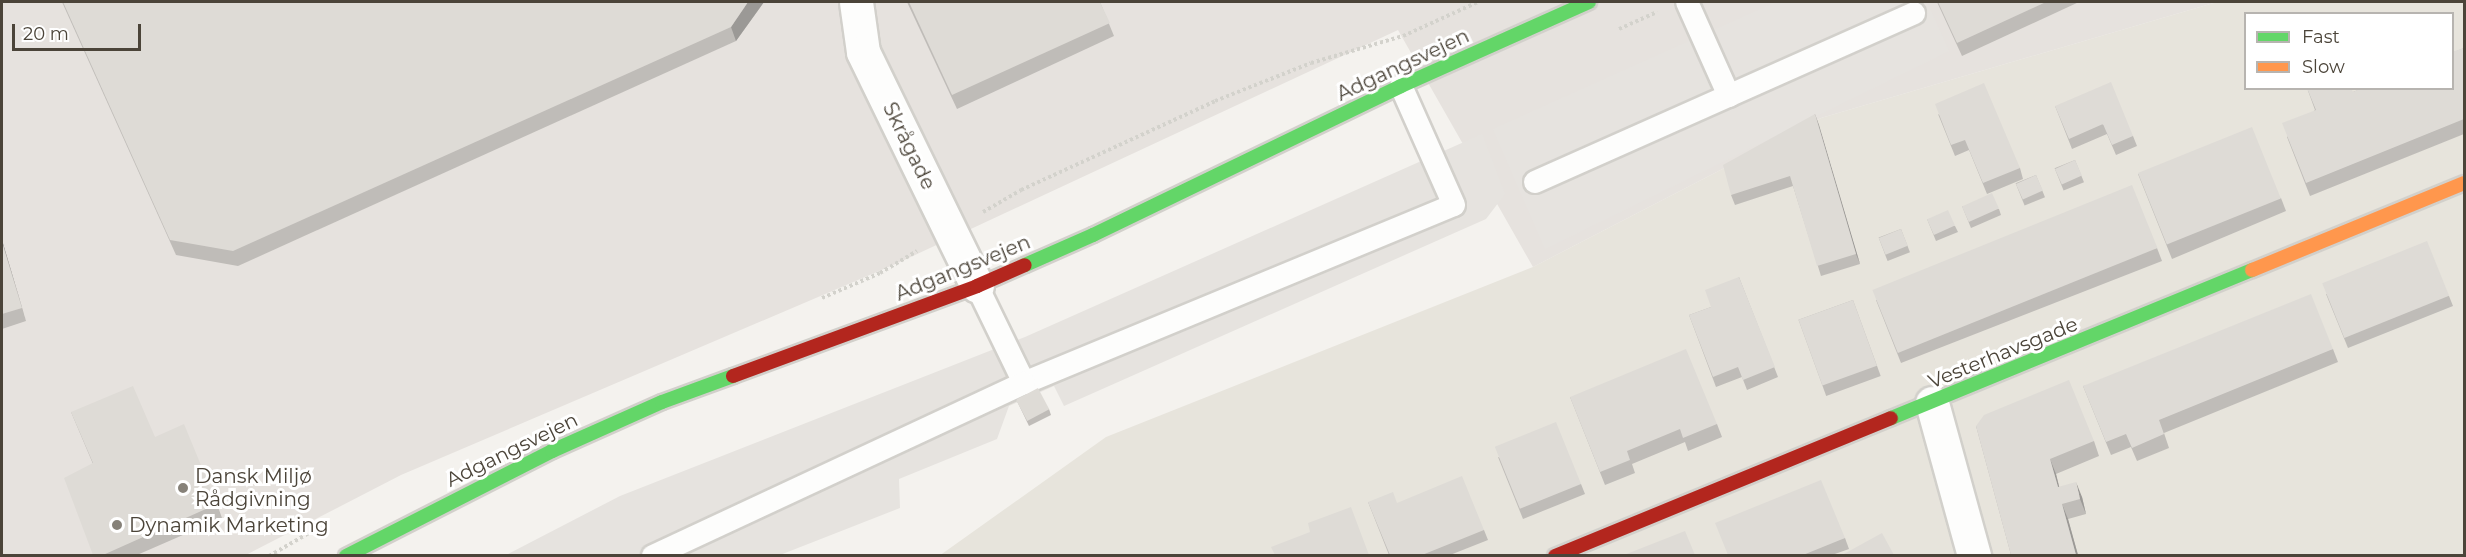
<!DOCTYPE html>
<html>
<head>
<meta charset="utf-8">
<style>
	body { margin:0 }
	#map { position:relative; width:2466px; height:557px; overflow:hidden; background:#f4f2ee; font-family:Montserrat,sans-serif }
	div>[style] { position:absolute }
	.residential>* { inset:0; background:#e7e4dc }
	.industrial>* { inset:0; background:#e6e2de }
	.parking>* { inset:0; background:#e6e3df }
	.path>* { height:4px; margin-top:-2px; transform-origin:0; background:repeating-linear-gradient(90deg,#d3d2cc 0 3px,transparent 0 6px) }
	.roads { filter:drop-shadow(2px 0 #d2d0cb) drop-shadow(-2px 0 #d2d0cb) drop-shadow(0 2px #d2d0cb) drop-shadow(0 -2px #d2d0cb) }
	.lane>* { height:22px; margin:-11px; padding:0 11px; transform-origin:11px; border-radius:11px; background:#fdfdfc }
	.street>* { height:33px; margin:-16.5px; padding:0 16.5px; transform-origin:16.5px; border-radius:16.5px; background:#fdfdfc }
	.fast>* { height:14px; margin:-7px; padding:0 7px; transform-origin:7px; border-radius:7px; background:#63d668 }
	.slow>* { height:14px; margin:-7px; padding:0 7px; transform-origin:7px; border-radius:7px; background:#ff974d }
	.jam>* { height:14px; margin:-7px; padding:0 7px; transform-origin:7px; border-radius:7px; background:#b3261e }
	.wall>* { inset:0; background:#bfbcb8; transform-origin:0 0 }
	.shaded-wall>* { inset:0; background:#9b9996 }
	.building>* { inset:0; background:#dedbd6; transform-origin:0 0 }
	.dots>* { width:16px; height:16px; translate:-50% -50%; box-sizing:border-box; border:3px solid #fff; border-radius:50% }
	span { translate:-50% -50%; white-space:nowrap; text-align:center; line-height:1.15; -webkit-text-stroke:6px #fff; paint-order:stroke }
	.street-label { font-size:20px; color:#4b4439 }
	.poi-label { font-size:20px; color:#4b4439 }
	.left { translate:0 -50%; text-align:left }
	.frame { position:absolute; inset:0; border:3px solid #4b4439; pointer-events:none }
	.legend { position:absolute; left:2244px; top:12px; width:210px; height:78px; box-sizing:border-box; background:#fff; border:2px solid #b7b4b0; margin:0; padding:8px 10px; list-style:none; font-size:18px; color:#4b4439 }
	.legend li { display:flex; align-items:center; gap:12px; height:30px }
	.legend b { width:30px; border:2px solid #b7b4b0 }
	.scale { position:absolute; left:12px; top:24px; width:129px; height:27px; box-sizing:border-box; border:3px solid #4b4439; border-top:0; padding-left:8px; font-size:18px; line-height:21px; white-space:nowrap; color:#4b4439; -webkit-text-stroke:4px #fff; paint-order:stroke }
</style>
</head>
<body>
<div id="map">
	<div class="residential">
		<i style="clip-path:polygon(evenodd,2217px 2px,2464px 2px,2464px 555px,939px 556px,1106px 437px,1533px 267px,1821px 118px,2217px 2px,2246px 14px,2452px 14px,2452px 88px,2246px 88px,2246px 14px)"></i>
	</div>
	<div class="industrial">
		<i style="clip-path:polygon(2px 2px,2217px 2px,1821px 118px,1533px 267px,1398px 30px,900px 262px,401px 475px,244px 556px,2px 555px)"></i>
	</div>
	<div class="parking">
		<i style="clip-path:polygon(1776px 2px,1927px 2px,1949px 51px,1545px 249px,1493px 129px)"></i>
		<i style="clip-path:polygon(1482px 134px,1505px 194px,1486px 219px,1064px 406px,1054px 386px,1009px 406px,997px 439px,899px 479px,900px 508px,780px 555px,504px 556px,620px 496px,1025px 337px)"></i>
	</div>
	<div class="path">
		<i style="left:1619px;top:29px;width:42px;rotate:-24.1deg"></i>
		<i style="left:983px;top:212px;width:44px;rotate:-30.1deg"></i>
		<i style="left:1021px;top:190px;width:213px;rotate:-24.6deg"></i>
		<i style="left:1215px;top:101px;width:103px;rotate:-21.6deg"></i>
		<i style="left:1311px;top:63px;width:96px;rotate:-16.4deg"></i>
		<i style="left:1403px;top:36px;width:82px;rotate:-24.4deg"></i>
		<i style="left:822px;top:298px;width:63px;rotate:-23.3deg"></i>
		<i style="left:880px;top:273px;width:43px;rotate:-30.7deg"></i>
		<i style="left:269px;top:556px;width:54px;rotate:-29.9deg"></i>
	</div>
	<div class="roads">
		<div class="lane">
			<i style="left:1687px;top:2px;width:103px;rotate:65.9deg"></i>
			<i style="left:1535px;top:182px;width:415px;rotate:-24deg"></i>
			<i style="left:977px;top:286px;width:108px;rotate:64.1deg"></i>
			<i style="left:1024px;top:383px;width:465px;rotate:-22.5deg"></i>
			<i style="left:1454px;top:205px;width:130px;rotate:-114deg"></i>
			<i style="left:653px;top:556px;width:409px;rotate:-25deg"></i>
		</div>
		<div class="street">
			<i style="left:856px;top:2px;width:50px;rotate:82deg"></i>
			<i style="left:863px;top:52px;width:260px;rotate:64deg"></i>
			<i style="left:1932px;top:403px;width:159px;rotate:74.6deg"></i>
		</div>
		<div class="fast">
			<i style="left:1025px;top:265px;width:74px;rotate:-23.8deg"></i>
			<i style="left:1093px;top:235px;width:342px;rotate:-25.8deg"></i>
			<i style="left:1401px;top:86px;width:206px;rotate:-24.1deg"></i>
			<i style="left:1891px;top:418px;width:390px;rotate:-22.3deg"></i>
			<i style="left:346px;top:556px;width:231px;rotate:-27deg"></i>
			<i style="left:552px;top:451px;width:120px;rotate:-24deg"></i>
			<i style="left:662px;top:402px;width:76px;rotate:-20.1deg"></i>
		</div>
		<div class="slow">
			<i style="left:2252px;top:270px;width:229px;rotate:-22.3deg"></i>
		</div>
		<div class="jam">
			<i style="left:733px;top:376px;width:260px;rotate:-20.2deg"></i>
			<i style="left:977px;top:286px;width:52px;rotate:-23.6deg"></i>
			<i style="left:1555px;top:556px;width:363px;rotate:-22.3deg"></i>
		</div>
	</div>
	<div class="wall">
		<i style="clip-path:polygon(62px 2px,764px 2px,736px 41px,238px 266px,176px 255px)"></i>
		<i style="clip-path:polygon(907px 2px,1100px 2px,1114px 36px,957px 109px)"></i>
		<i style="clip-path:polygon(1937px 2px,2079px 2px,1962px 56px)"></i>
		<i style="clip-path:polygon(2464px 48px,2464px 134px,2310px 196px,2287px 137px,2315px 110px,2307px 88px,2353px 92px)"></i>
		<i style="clip-path:polygon(2055px 106px,2133px 136px,2137px 146px,2116px 155px,2107px 134px,2072px 149px)"></i>
		<i style="clip-path:polygon(1815px 114px,1860px 264px,1821px 276px,1793px 186px,1735px 205px,1731px 195px)"></i>
		<i style="clip-path:polygon(1938px 114px,2020px 168px,2023px 179px,1987px 194px,1969px 150px,1955px 156px)"></i>
		<i style="left:2075px;top:160px;width:24px;height:22px;rotate:68deg"></i>
		<i style="clip-path:polygon(2138px 174px,2281px 198px,2286px 211px,2172px 259px)"></i>
		<i style="left:2036px;top:175px;width:24px;height:22px;rotate:68deg"></i>
		<i style="clip-path:polygon(1962px 206px,1999px 209px,2001px 215px,1971px 228px)"></i>
		<i style="clip-path:polygon(1927px 219px,1955px 226px,1958px 232px,1936px 241px)"></i>
		<i style="left:1901px;top:229px;width:25px;height:24px;rotate:69deg"></i>
		<i style="clip-path:polygon(2px 240px,26px 321px,2px 329px)"></i>
		<i style="clip-path:polygon(2157px 248px,2162px 261px,1901px 363px,1876px 300px)"></i>
		<i style="clip-path:polygon(1739px 277px,1778px 377px,1747px 390px,1742px 377px,1716px 387px,1689px 315px,1711px 307px)"></i>
		<i style="clip-path:polygon(2326px 294px,2449px 296px,2453px 306px,2348px 348px)"></i>
		<i style="left:1853px;top:300px;width:81px;height:58px;rotate:70deg"></i>
		<i style="clip-path:polygon(2333px 349px,2338px 362px,2164px 433px,2169px 448px,2137px 461px,2131px 447px,2111px 455px,2083px 386px)"></i>
		<i style="clip-path:polygon(1570px 397px,1717px 424px,1722px 437px,1688px 451px,1685px 442px,1632px 464px,1635px 473px,1605px 485px)"></i>
		<i style="clip-path:polygon(1016px 399px,1049px 409px,1051px 415px,1029px 426px)"></i>
		<i style="clip-path:polygon(71px 412px,155px 437px,217px 504px,222px 518px,137px 555px,93px 555px,93px 464px)"></i>
		<i style="clip-path:polygon(1976px 426px,2094px 441px,2099px 456px,2056px 474px,2059px 487px,2082px 497px,2086px 514px,2068px 519px,2078px 555px,2011px 555px)"></i>
		<i style="clip-path:polygon(1498px 457px,1581px 484px,1585px 494px,1523px 519px)"></i>
		<i style="clip-path:polygon(1368px 502px,1397px 503px,1484px 530px,1488px 540px,1450px 555px,1389px 555px)"></i>
		<i style="clip-path:polygon(1845px 538px,1849px 549px,1832px 555px,1728px 555px)"></i>
	</div>
	<div class="shaded-wall">
		<i style="clip-path:polygon(748px 2px,764px 2px,736px 41px,731px 27px)"></i>
		<i style="clip-path:polygon(1815px 114px,1819px 125px,1860px 264px,1856px 254px)"></i>
		<i style="clip-path:polygon(2px 240px,26px 321px,2px 242px)"></i>
		<i style="clip-path:polygon(2050px 459px,2056px 474px,2063px 502px,2058px 487px)"></i>
		<i style="clip-path:polygon(2076px 482px,2082px 497px,2086px 514px,2080px 499px)"></i>
		<i style="clip-path:polygon(2062px 504px,2068px 519px,2078px 555px,2076px 555px)"></i>
	</div>
	<div class="building">
		<i style="clip-path:polygon(63px 2px,748px 2px,731px 27px,233px 251px,170px 240px)"></i>
		<i style="clip-path:polygon(909px 2px,1100px 2px,1110px 23px,952px 95px)"></i>
		<i style="clip-path:polygon(1938px 2px,2046px 2px,1957px 43px)"></i>
		<i style="clip-path:polygon(2464px 48px,2464px 119px,2306px 183px,2282px 123px,2316px 110px,2307px 88px,2351px 88px,2353px 92px,2362px 88px,2452px 88px,2452px 52px)"></i>
		<i style="clip-path:polygon(2111px 82px,2133px 136px,2112px 145px,2103px 124px,2069px 139px,2055px 106px)"></i>
		<i style="clip-path:polygon(1984px 83px,2020px 168px,1983px 183px,1965px 140px,1951px 145px,1935px 104px)"></i>
		<i style="clip-path:polygon(1815px 114px,1856px 254px,1817px 266px,1790px 176px,1731px 195px,1723px 165px)"></i>
		<i style="left:2252px;top:127px;width:77px;height:123px;rotate:68deg"></i>
		<i style="left:2075px;top:160px;width:17px;height:22px;rotate:66deg"></i>
		<i style="left:2036px;top:175px;width:17px;height:22px;rotate:66deg"></i>
		<i style="left:2132px;top:185px;width:68px;height:280px;rotate:68deg"></i>
		<i style="left:1992px;top:193px;width:17px;height:33px;rotate:66deg"></i>
		<i style="left:1948px;top:210px;width:17px;height:23px;rotate:66deg"></i>
		<i style="left:1901px;top:229px;width:18px;height:24px;rotate:68deg"></i>
		<i style="left:2427px;top:241px;width:59px;height:113px;rotate:68deg"></i>
		<i style="clip-path:polygon(2px 242px,22px 308px,2px 314px)"></i>
		<i style="clip-path:polygon(1739px 277px,1775px 367px,1743px 380px,1738px 367px,1713px 377px,1689px 315px,1711px 307px,1705px 290px)"></i>
		<i style="clip-path:polygon(2311px 294px,2333px 349px,2159px 420px,2164px 434px,2132px 448px,2126px 434px,2106px 442px,2083px 386px)"></i>
		<i style="left:1853px;top:300px;width:70px;height:58px;rotate:70deg"></i>
		<i style="clip-path:polygon(1686px 349px,1717px 424px,1683px 438px,1680px 429px,1627px 451px,1630px 460px,1600px 472px,1570px 397px)"></i>
		<i style="clip-path:polygon(2069px 380px,2094px 441px,2050px 459px,2058px 487px,2076px 482px,2080px 499px,2062px 504px,2076px 555px,2011px 555px,1976px 426px,1984px 415px)"></i>
		<i style="clip-path:polygon(133px 386px,155px 437px,184px 424px,217px 504px,103px 555px,93px 555px,64px 478px,93px 463px,71px 412px)"></i>
		<i style="left:1038px;top:388px;width:24px;height:25px;rotate:62deg"></i>
		<i style="left:1556px;top:422px;width:67px;height:66px;rotate:68deg"></i>
		<i style="clip-path:polygon(1462px 476px,1484px 530px,1422px 555px,1390px 555px,1368px 502px,1393px 492px,1397px 503px)"></i>
		<i style="clip-path:polygon(1821px 480px,1845px 538px,1803px 555px,1728px 555px,1715px 523px)"></i>
		<i style="clip-path:polygon(1351px 507px,1369px 555px,1275px 555px,1271px 547px,1310px 532px,1308px 523px)"></i>
		<i style="clip-path:polygon(1685px 531px,1695px 555px,1624px 555px)"></i>
		<i style="clip-path:polygon(1882px 533px,1894px 555px,1842px 555px)"></i>
	</div>
	<div class="dots">
		<i style="left:183px;top:488px;background:#868178"></i>
		<i style="left:117px;top:525px;background:#868178"></i>
	</div>
	<div class="street-label">
		<span style="left:1403px;top:65px;rotate:-25deg">Adgangsvejen</span>
		<span style="left:909px;top:146px;rotate:64deg">Skrågade</span>
		<span style="left:963px;top:268px;rotate:-22deg">Adgangsvejen</span>
		<span style="left:2003px;top:353px;rotate:-22deg">Vesterhavsgade</span>
		<span style="left:512px;top:450px;rotate:-26deg">Adgangsvejen</span>
	</div>
	<div class="poi-label">
		<span class="left" style="left:195px;top:488px">Dansk Miljø<br>Rådgivning</span>
		<span class="left" style="left:129px;top:525px">Dynamik Marketing</span>
	</div>
	<div class="frame"></div>
	<ul class="legend">
	<li><b style="height:8px;background:#63d668"></b>Fast</li>
	<li><b style="height:8px;background:#ff974d"></b>Slow</li>
	</ul>
	<div class="scale">20 m</div>
</div>
</body>
</html>
